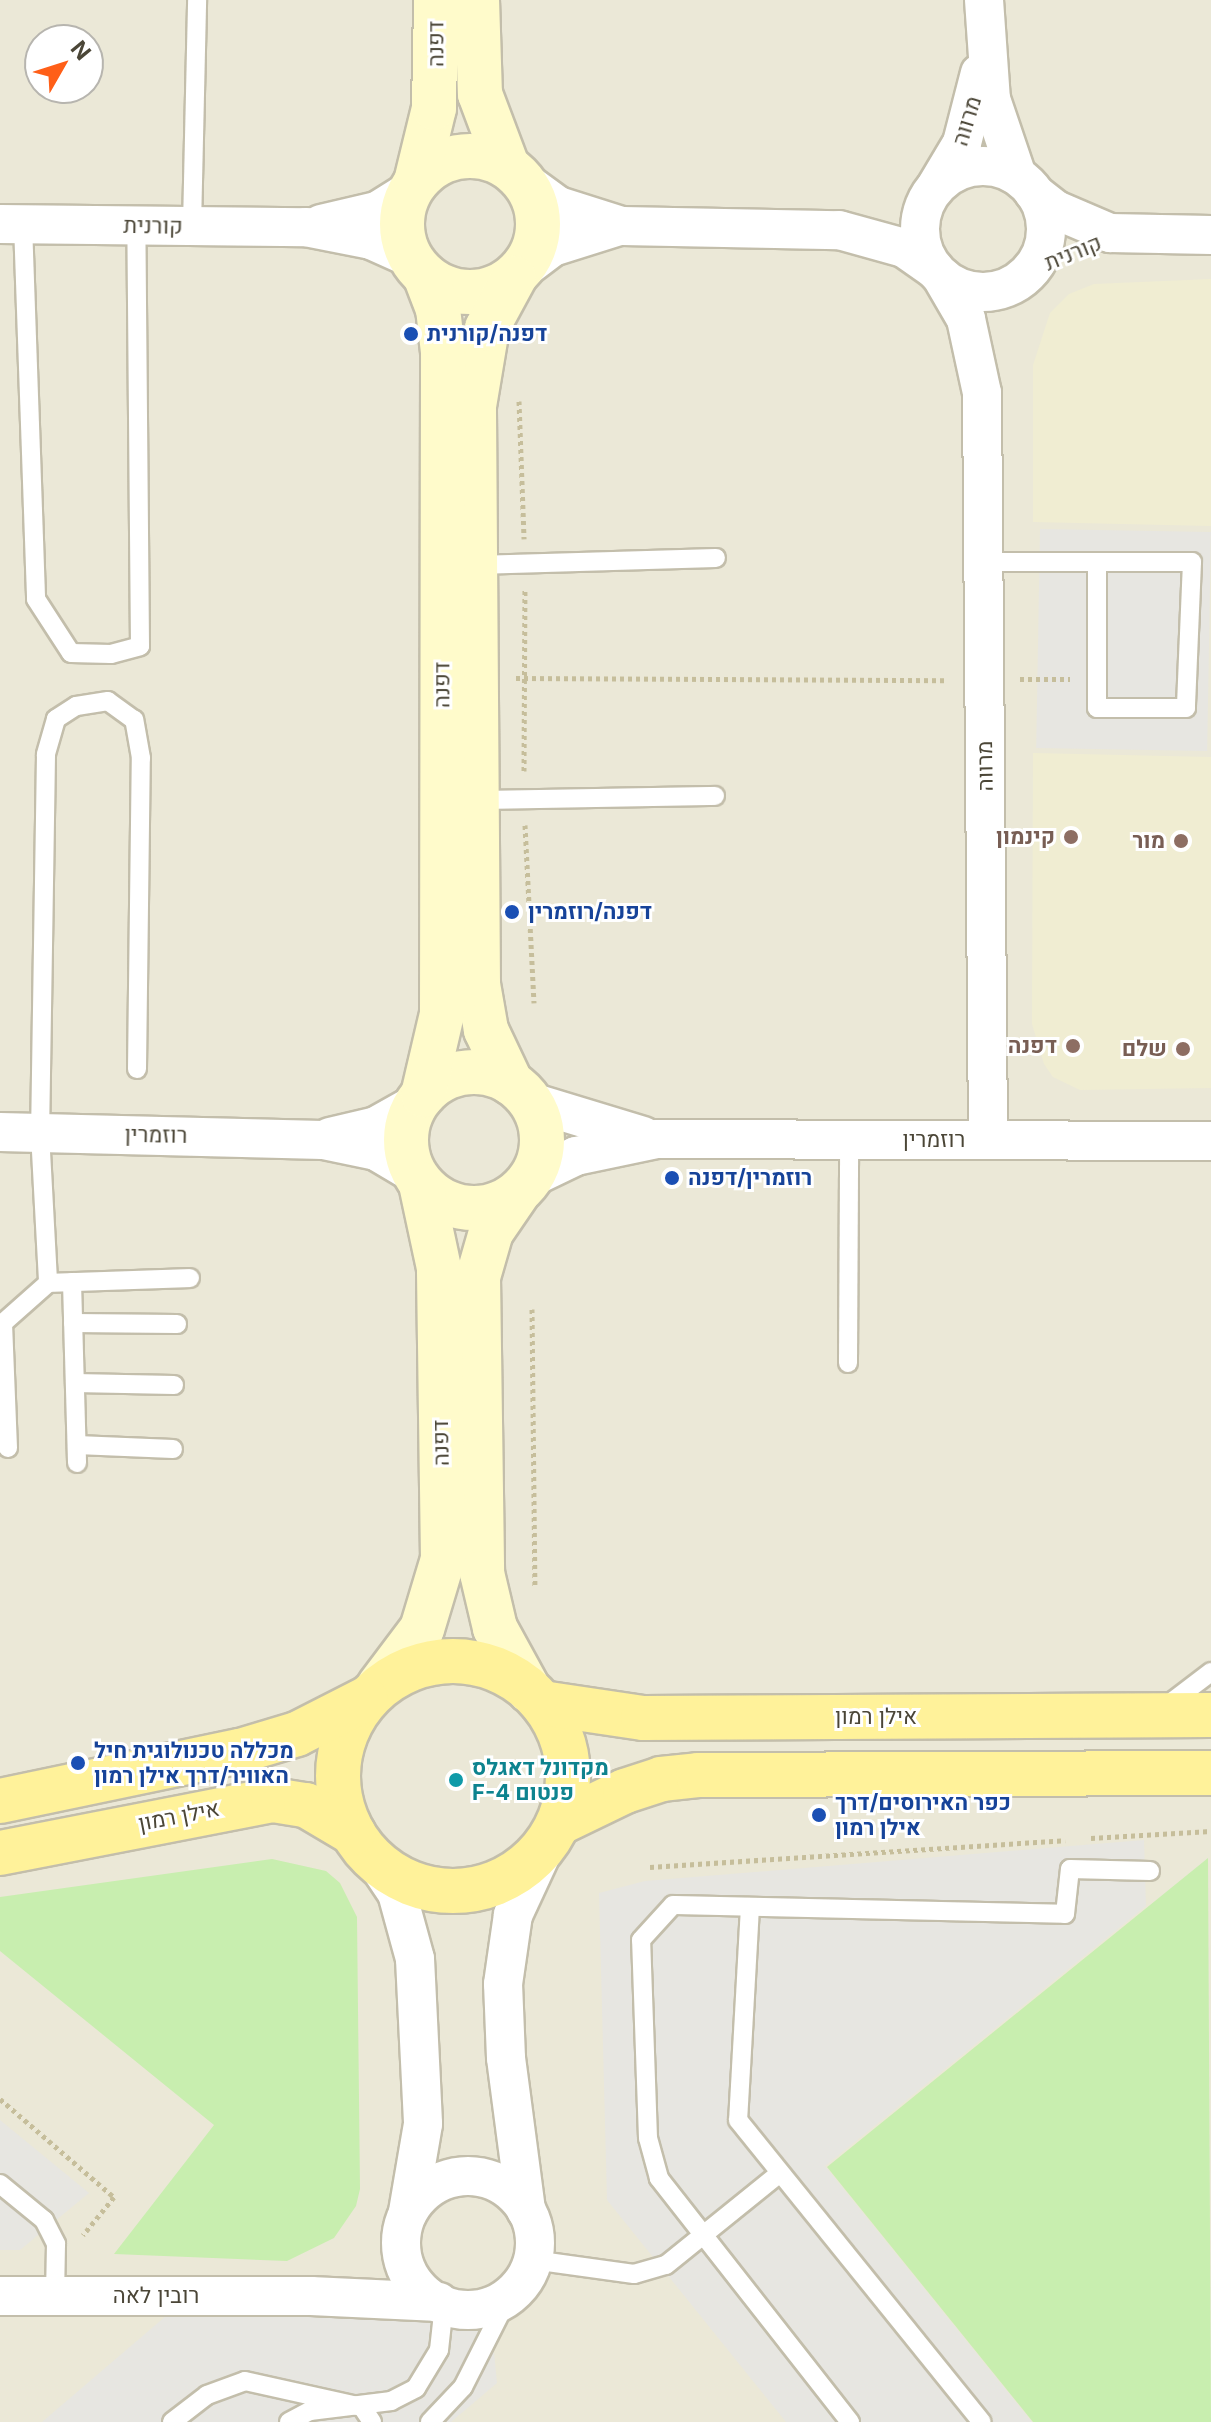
<!DOCTYPE html>
<html>
<head>
<meta charset="utf-8">
<style>
	body { margin:0 }
	#map { position:relative; width:1211px; height:2422px; overflow:hidden; background:#f6f4ea; font-family:Inter,Heebo,sans-serif }
	div>[style] { position:absolute }
	.residential>* { inset:0; background:#ebe8d7 }
	.education>* { inset:0; background:#f0edd2 }
	.green>* { inset:0; background:#c8eeaf }
	.parking>* { inset:0; background:#e7e6e1; transform-origin:0 0 }
	.path>* { height:5px; margin-top:-2.5px; transform-origin:0; background:repeating-linear-gradient(90deg,#c6be9b 0 4px,transparent 0 8px) }
	.roads { filter:drop-shadow(2px 0 #c3beab) drop-shadow(-2px 0 #c3beab) drop-shadow(0 2px #c3beab) drop-shadow(0 -2px #c3beab) }
	.lane>* { height:18px; margin:-9px; padding:0 9px; transform-origin:9px; border-radius:9px; background:#fff }
	.street>* { height:38px; margin:-19px; padding:0 19px; transform-origin:19px; border-radius:19px; background:#fff }
	.street>.ring { margin:-19px; padding:0; box-sizing:content-box; background:none; border:38px solid #fff; border-radius:50% }
	.secondary>* { height:44px; margin:-22px; padding:0 22px; transform-origin:22px; border-radius:22px; background:#fffbcb }
	.secondary>.ring { margin:-22px; padding:0; box-sizing:content-box; background:none; border:44px solid #fffbcb; border-radius:50% }
	.primary>* { height:44px; margin:-22px; padding:0 22px; transform-origin:22px; border-radius:22px; background:#fff29a }
	.primary>.ring { margin:-22px; padding:0; box-sizing:content-box; background:none; border:44px solid #fff29a; border-radius:50% }
	.dots>* { width:22px; height:22px; translate:-50% -50%; box-sizing:border-box; border:4px solid #fff; border-radius:50% }
	span { translate:-50% -50%; white-space:nowrap; text-align:center; line-height:1.15; -webkit-text-stroke:6px #fff; paint-order:stroke }
	.street-label { font-size:22px; color:#4b4637 }
	.transit-label { font-size:22px; color:#164399; font-weight:700 }
	.left { translate:0 -50%; text-align:left }
	.education-label { font-size:22px; color:#785e54; font-weight:700 }
	.right { translate:-100% -50%; text-align:right }
	.culture-label { font-size:22px; color:#0d838f; font-weight:700 }
	.north { position:absolute; left:24px; top:24px; width:80px; height:80px; box-sizing:border-box; background:#fff; border:2px solid #b7b5af; border-radius:50%; rotate:51deg; font-size:22px; font-weight:700; line-height:32px; text-align:center; color:#4b4637 }
	.north::after { content:''; display:block; margin:auto; width:28px; height:36px; background:#ff5f18; clip-path:polygon(50% 0,100% 100%,50% 72%,0 100%) }
</style>
</head>
<body>
<div id="map">
	<div class="residential">
		<i style="clip-path:polygon(evenodd,0 0,1211px 0,1211px 2422px,0 2422px,0 0,40px 40px,88px 40px,88px 88px,40px 88px,40px 40px)"></i>
	</div>
	<div class="education">
		<i style="clip-path:polygon(1211px 279px,1211px 526px,1033px 522px,1033px 365px,1050px 313px,1069px 294px,1094px 284px)"></i>
		<i style="clip-path:polygon(1033px 753px,1211px 757px,1211px 1088px,1080px 1090px,1053px 1077px,1044px 1064px,1032px 1024px)"></i>
	</div>
	<div class="green">
		<i style="clip-path:polygon(1208px 1858px,1211px 2422px,1033px 2422px,827px 2167px)"></i>
		<i style="clip-path:polygon(272px 1859px,326px 1871px,340px 1883px,357px 1917px,360px 2189px,356px 2206px,334px 2238px,287px 2261px,114px 2254px,214px 2125px,0 1951px,0 1897px)"></i>
	</div>
	<div class="parking">
		<i style="left:1040px;top:529px;width:171px;height:219px;rotate:1deg"></i>
		<i style="clip-path:polygon(1144px 1840px,1146px 1906px,825px 2166px,1032px 2422px,786px 2422px,607px 2200px,599px 1893px,645px 1881px)"></i>
		<i style="clip-path:polygon(0 2120px,89px 2193px,20px 2250px,0 2250px)"></i>
		<i style="clip-path:polygon(490px 2310px,497px 2383px,451px 2422px,42px 2422px,166px 2316px)"></i>
	</div>
	<div class="path">
		<i style="left:519px;top:401px;width:138px;rotate:87.9deg"></i>
		<i style="left:516px;top:678px;width:430px;rotate:0.3deg"></i>
		<i style="left:1020px;top:679px;width:50px"></i>
		<i style="left:524px;top:771px;width:182px;rotate:-89.7deg"></i>
		<i style="left:525px;top:825px;width:178px;rotate:87.1deg"></i>
		<i style="left:532px;top:1309px;width:278px;rotate:89.4deg"></i>
		<i style="left:1091px;top:1838px;width:120px;rotate:-3.3deg"></i>
		<i style="left:650px;top:1867px;width:416px;rotate:-3.7deg"></i>
		<i style="left:0;top:2099px;width:150px;rotate:40.7deg"></i>
		<i style="left:114px;top:2197px;width:49px;rotate:129.2deg"></i>
	</div>
	<div class="roads">
		<div class="lane">
			<i style="left:23px;top:224px;width:375px;rotate:88deg"></i>
			<i style="left:36px;top:599px;width:64px;rotate:57.1deg"></i>
			<i style="left:71px;top:653px;width:40px;rotate:1.4deg"></i>
			<i style="left:111px;top:654px;width:30px;rotate:-15deg"></i>
			<i style="left:140px;top:646px;width:421px;rotate:-90.5deg"></i>
			<i style="left:192px;top:226px;width:226px;rotate:-88.7deg"></i>
			<i style="left:983px;top:562px;width:114px"></i>
			<i style="left:1097px;top:562px;width:95px"></i>
			<i style="left:1192px;top:562px;width:146px;rotate:92.4deg"></i>
			<i style="left:1186px;top:708px;width:89px;rotate:180deg"></i>
			<i style="left:1097px;top:708px;width:146px;rotate:-90deg"></i>
			<i style="left:476px;top:565px;width:240px;rotate:-1.7deg"></i>
			<i style="left:477px;top:800px;width:238px;rotate:-1deg"></i>
			<i style="left:137px;top:1069px;width:311px;rotate:-89.3deg"></i>
			<i style="left:141px;top:758px;width:39px;rotate:-100deg"></i>
			<i style="left:134px;top:720px;width:32px;rotate:-144deg"></i>
			<i style="left:108px;top:701px;width:32px;rotate:171deg"></i>
			<i style="left:76px;top:706px;width:24px;rotate:147deg"></i>
			<i style="left:56px;top:719px;width:37px;rotate:106deg"></i>
			<i style="left:46px;top:755px;width:378px;rotate:90.9deg"></i>
			<i style="left:40px;top:1133px;width:150px;rotate:86.9deg"></i>
			<i style="left:48px;top:1283px;width:142px;rotate:-2deg"></i>
			<i style="left:72px;top:1282px;width:181px;rotate:88.4deg"></i>
			<i style="left:73px;top:1323px;width:104px;rotate:0.6deg"></i>
			<i style="left:848px;top:1363px;width:224px;rotate:-89.7deg"></i>
			<i style="left:75px;top:1383px;width:99px;rotate:1.2deg"></i>
			<i style="left:77px;top:1445px;width:96px;rotate:2.4deg"></i>
			<i style="left:8px;top:1448px;width:125px;rotate:-92.3deg"></i>
			<i style="left:3px;top:1323px;width:60px;rotate:-41.6deg"></i>
			<i style="left:1169px;top:1704px;width:53px;rotate:-37.3deg"></i>
			<i style="left:750px;top:1907px;width:213px;rotate:93.2deg"></i>
			<i style="left:738px;top:2120px;width:388px;rotate:51.1deg"></i>
			<i style="left:0;top:2184px;width:57px;rotate:39.3deg"></i>
			<i style="left:44px;top:2220px;width:27px;rotate:63deg"></i>
			<i style="left:56px;top:2244px;width:52px;rotate:91.1deg"></i>
			<i style="left:533px;top:2260px;width:102px;rotate:7.9deg"></i>
			<i style="left:634px;top:2274px;width:33px;rotate:-16deg"></i>
			<i style="left:666px;top:2265px;width:146px;rotate:-38.9deg"></i>
			<i style="left:172px;top:2422px;width:44px;rotate:-37.6deg"></i>
			<i style="left:207px;top:2395px;width:40px;rotate:-20.2deg"></i>
			<i style="left:245px;top:2381px;width:120px;rotate:12.5deg"></i>
			<i style="left:362px;top:2407px;width:18px;rotate:56deg"></i>
			<i style="left:289px;top:2422px;width:24px;rotate:-28deg"></i>
			<i style="left:310px;top:2411px;width:82px;rotate:-7deg"></i>
			<i style="left:391px;top:2401px;width:28px;rotate:-27deg"></i>
			<i style="left:416px;top:2388px;width:44px;rotate:-58.8deg"></i>
			<i style="left:439px;top:2350px;width:45px;rotate:-83.7deg"></i>
			<i style="left:430px;top:2422px;width:48px;rotate:-46.7deg"></i>
			<i style="left:463px;top:2387px;width:104px;rotate:-63.2deg"></i>
			<i style="left:850px;top:2422px;width:310px;rotate:-128.1deg"></i>
			<i style="left:659px;top:2178px;width:41px;rotate:-105.4deg"></i>
			<i style="left:648px;top:2138px;width:198px;rotate:-92deg"></i>
			<i style="left:641px;top:1940px;width:47px;rotate:-47.6deg"></i>
			<i style="left:673px;top:1905px;width:392px;rotate:1.3deg"></i>
			<i style="left:1065px;top:1914px;width:45px;rotate:-83.7deg"></i>
			<i style="left:1070px;top:1869px;width:80px;rotate:1.4deg"></i>
		</div>
		<div class="street">
			<i style="left:984px;top:0;width:99px;rotate:86deg"></i>
			<i style="left:991px;top:99px;width:81px;rotate:71.3deg"></i>
			<i class="ring" style="left:920px;top:166px;width:88px;height:88px"></i>
			<i style="left:524px;top:181px;width:42px;rotate:36.3deg"></i>
			<i style="left:558px;top:206px;width:67px;rotate:17.4deg"></i>
			<i style="left:622px;top:226px;width:217px;rotate:1.1deg"></i>
			<i style="left:839px;top:230px;width:67px;rotate:15.5deg"></i>
			<i style="left:904px;top:248px;width:37px;rotate:35deg"></i>
			<i style="left:937px;top:185px;width:49px;rotate:-59.2deg"></i>
			<i style="left:962px;top:143px;width:72px;rotate:-75.6deg"></i>
			<i style="left:1034px;top:193px;width:28px;rotate:38deg"></i>
			<i style="left:1056px;top:210px;width:59px;rotate:23.1deg"></i>
			<i style="left:1110px;top:233px;width:101px;rotate:1.1deg"></i>
			<i style="left:0;top:224px;width:306px;rotate:0.6deg"></i>
			<i style="left:306px;top:227px;width:66px;rotate:11.3deg"></i>
			<i style="left:371px;top:240px;width:44px;rotate:24.2deg"></i>
			<i style="left:321px;top:224px;width:57px;rotate:-13.1deg"></i>
			<i style="left:377px;top:211px;width:40px;rotate:-32deg"></i>
			<i style="left:522px;top:270px;width:38px;rotate:-37deg"></i>
			<i style="left:552px;top:247px;width:70px;rotate:-17.4deg"></i>
			<i style="left:941px;top:276px;width:50px;rotate:59.8deg"></i>
			<i style="left:966px;top:319px;width:76px;rotate:77.8deg"></i>
			<i style="left:982px;top:393px;width:747px;rotate:89.54deg"></i>
			<i style="left:531px;top:1102px;width:117px;rotate:16.9deg"></i>
			<i style="left:0;top:1132px;width:323px;rotate:1.4deg"></i>
			<i style="left:323px;top:1140px;width:54px;rotate:11.7deg"></i>
			<i style="left:376px;top:1151px;width:45px;rotate:30.5deg"></i>
			<i style="left:330px;top:1137px;width:47px;rotate:-13.4deg"></i>
			<i style="left:376px;top:1126px;width:47px;rotate:-29.3deg"></i>
			<i style="left:532px;top:1177px;width:49px;rotate:-25.5deg"></i>
			<i style="left:576px;top:1156px;width:83px;rotate:-11.9deg"></i>
			<i style="left:657px;top:1139px;width:554px;rotate:0.21deg"></i>
			<i style="left:376px;top:1862px;width:37px;rotate:56deg"></i>
			<i style="left:397px;top:1893px;width:68px;rotate:74.7deg"></i>
			<i style="left:415px;top:1959px;width:165px;rotate:87.2deg"></i>
			<i style="left:423px;top:2124px;width:89px;rotate:99.7deg"></i>
			<i class="ring" style="left:401px;top:2176px;width:96px;height:96px"></i>
			<i style="left:526px;top:2210px;width:153px;rotate:-97.5deg"></i>
			<i style="left:506px;top:2058px;width:74px;rotate:-92.3deg"></i>
			<i style="left:503px;top:1984px;width:70px;rotate:-81.8deg"></i>
			<i style="left:513px;top:1915px;width:76px;rotate:-65.1deg"></i>
			<i style="left:0;top:2296px;width:311px"></i>
			<i style="left:311px;top:2296px;width:128px;rotate:2.7deg"></i>
		</div>
		<div class="secondary">
			<i style="left:477px;top:0;width:94px;rotate:88.2deg"></i>
			<i style="left:480px;top:94px;width:77px;rotate:69.4deg"></i>
			<i class="ring" style="left:402px;top:156px;width:92px;height:92px"></i>
			<i style="left:416px;top:182px;width:76px;rotate:-76.3deg"></i>
			<i style="left:434px;top:108px;width:108px;rotate:-88.9deg"></i>
			<i class="ring" style="left:406px;top:1072px;width:92px;height:92px"></i>
			<i style="left:511px;top:1083px;width:59px;rotate:-115.3deg"></i>
			<i style="left:486px;top:1030px;width:47px;rotate:-99.9deg"></i>
			<i style="left:478px;top:984px;width:578px;rotate:-90.4deg"></i>
			<i style="left:474px;top:406px;width:79px;rotate:-80.5deg"></i>
			<i style="left:487px;top:328px;width:57px;rotate:-61.6deg"></i>
			<i style="left:423px;top:1095px;width:83px;rotate:-76.8deg"></i>
			<i style="left:442px;top:1014px;width:662px;rotate:-89.91deg"></i>
			<i style="left:443px;top:352px;width:43px;rotate:-96.6deg"></i>
			<i style="left:438px;top:309px;width:36px;rotate:-111deg"></i>
			<i style="left:517px;top:1194px;width:46px;rotate:124.4deg"></i>
			<i style="left:491px;top:1232px;width:47px;rotate:106.1deg"></i>
			<i style="left:478px;top:1277px;width:296px;rotate:89.2deg"></i>
			<i style="left:482px;top:1573px;width:57px;rotate:76.7deg"></i>
			<i style="left:495px;top:1628px;width:71px;rotate:61.3deg"></i>
			<i style="left:379px;top:1686px;width:71px;rotate:-53deg"></i>
			<i style="left:422px;top:1629px;width:73px;rotate:-73.3deg"></i>
			<i style="left:443px;top:1559px;width:291px;rotate:-90.8deg"></i>
			<i style="left:439px;top:1268px;width:86px;rotate:-102.1deg"></i>
		</div>
		<div class="primary">
			<i class="ring" style="left:338px;top:1661px;width:186px;height:186px"></i>
			<i style="left:542px;top:1703px;width:102px;rotate:8.4deg"></i>
			<i style="left:643px;top:1718px;width:568px;rotate:-0.3deg"></i>
			<i style="left:0;top:1801px;width:245px;rotate:-11.8deg"></i>
			<i style="left:240px;top:1751px;width:59px;rotate:-16.6deg"></i>
			<i style="left:297px;top:1734px;width:77px;rotate:-26.9deg"></i>
			<i style="left:559px;top:1823px;width:73px;rotate:-25.9deg"></i>
			<i style="left:625px;top:1791px;width:38px;rotate:-18deg"></i>
			<i style="left:661px;top:1779px;width:37px;rotate:-6deg"></i>
			<i style="left:698px;top:1775px;width:513px;rotate:-0.22deg"></i>
			<i style="left:0;top:1853px;width:278px;rotate:-11deg"></i>
			<i style="left:273px;top:1800px;width:33px;rotate:9deg"></i>
			<i style="left:306px;top:1805px;width:55px;rotate:30.8deg"></i>
		</div>
	</div>
	<div class="dots">
		<i style="left:411px;top:334px;background:#1a4fb4"></i>
		<i style="left:1071px;top:837px;background:#8d6e63"></i>
		<i style="left:1181px;top:841px;background:#8d6e63"></i>
		<i style="left:512px;top:912px;background:#1a4fb4"></i>
		<i style="left:1073px;top:1046px;background:#8d6e63"></i>
		<i style="left:1183px;top:1049px;background:#8d6e63"></i>
		<i style="left:672px;top:1178px;background:#1a4fb4"></i>
		<i style="left:78px;top:1763px;background:#1a4fb4"></i>
		<i style="left:456px;top:1780px;background:#0f9aa8"></i>
		<i style="left:819px;top:1815px;background:#1a4fb4"></i>
	</div>
	<div class="street-label">
		<span style="left:436px;top:44px;rotate:-90deg">דפנה</span>
		<span style="left:967px;top:121px;rotate:-73deg">מרווה</span>
		<span style="left:153px;top:226px;rotate:1deg">קורנית</span>
		<span style="left:1073px;top:253px;rotate:-22deg">קורנית</span>
		<span style="left:442px;top:685px;rotate:-90deg">דפנה</span>
		<span style="left:985px;top:766px;rotate:-91deg">מרווה</span>
		<span style="left:156px;top:1135px;rotate:1deg">רוזמרין</span>
		<span style="left:934px;top:1140px">רוזמרין</span>
		<span style="left:441px;top:1443px;rotate:-91deg">דפנה</span>
		<span style="left:876px;top:1717px">אילן רמון</span>
		<span style="left:179px;top:1816px;rotate:-11deg">אילן רמון</span>
		<span style="left:156px;top:2296px">רובין לאה</span>
	</div>
	<div class="transit-label">
		<span class="left" style="left:427px;top:334px">דפנה/קורנית</span>
		<span class="left" style="left:528px;top:912px">דפנה/רוזמרין</span>
		<span class="left" style="left:688px;top:1178px">רוזמרין/דפנה</span>
		<span class="left" style="left:94px;top:1763px">מכללה טכנולוגית חיל<br>האוויר/דרך אילן רמון</span>
		<span class="left" style="left:835px;top:1815px">כפר האירוסים/דרך<br>אילן רמון</span>
	</div>
	<div class="education-label">
		<span class="right" style="left:1055px;top:837px">קינמון</span>
		<span class="right" style="left:1165px;top:841px">מור</span>
		<span class="right" style="left:1057px;top:1046px">דפנה</span>
		<span class="right" style="left:1167px;top:1049px">שלם</span>
	</div>
	<div class="culture-label">
		<span class="left" style="left:472px;top:1780px">מקדונל דאגלס<br>F-4 פנטום</span>
	</div>
	<div class="north">N</div>
</div>
</body>
</html>
